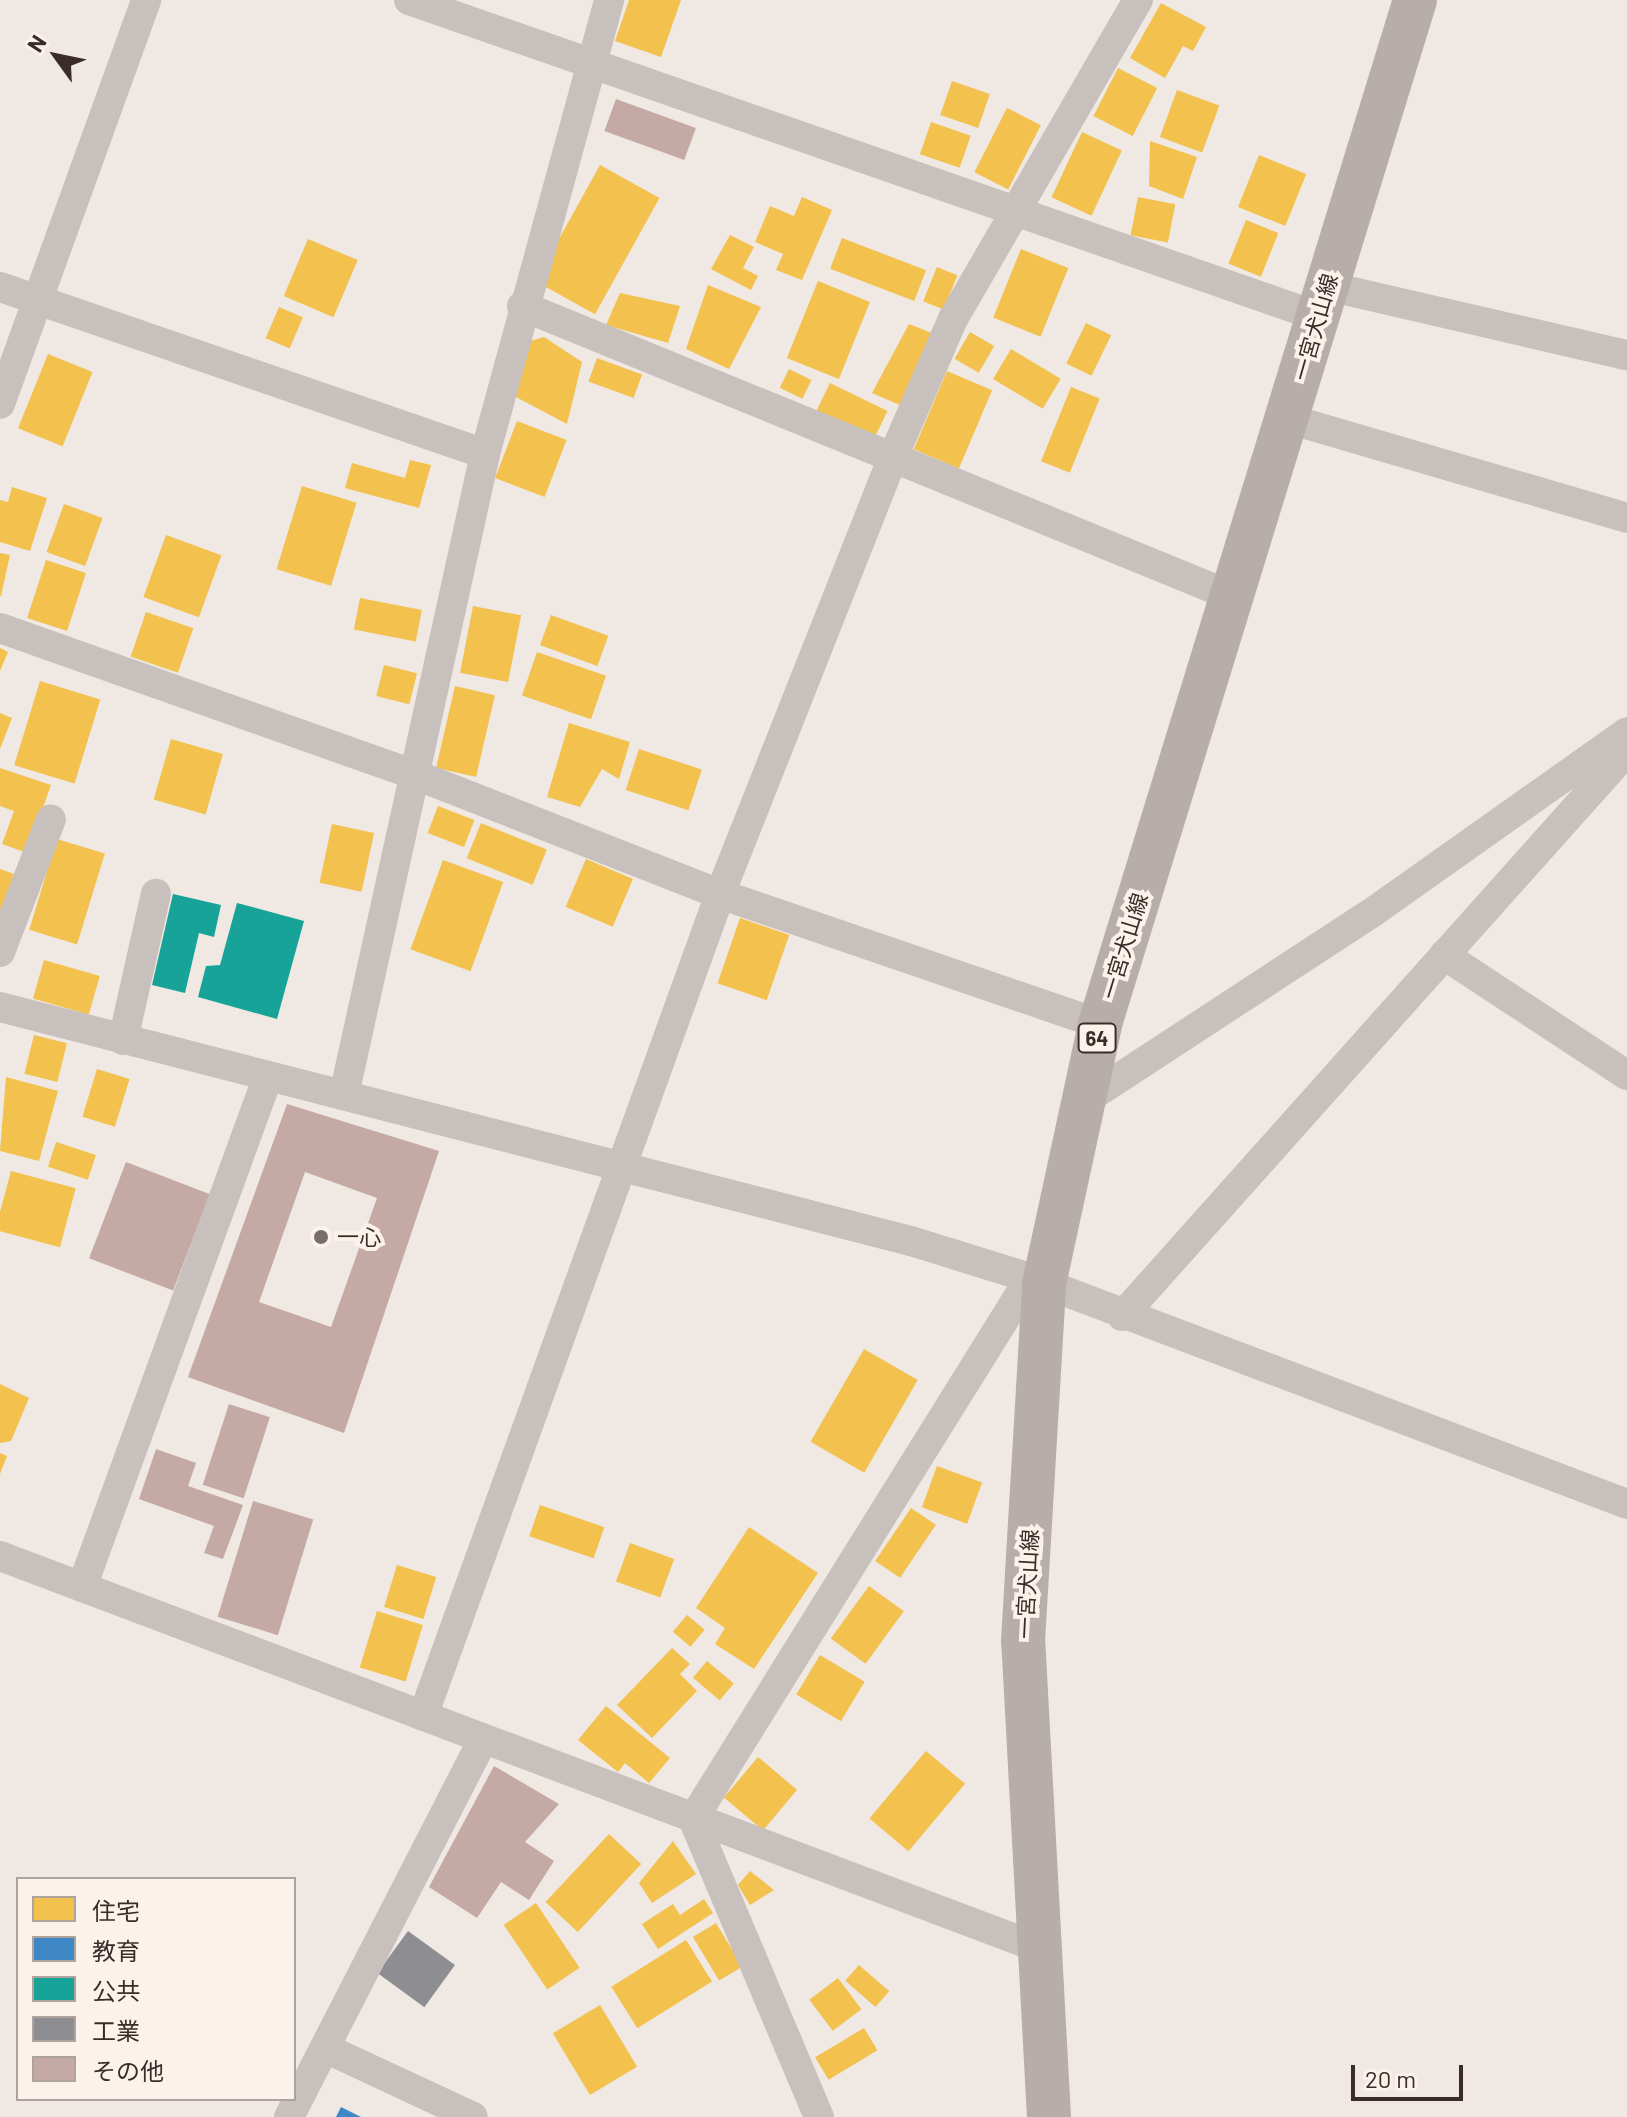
<!DOCTYPE html>
<html>
<head>
<meta charset="utf-8">
<style>
	body { margin:0 }
	#map { position:relative; width:1627px; height:2117px; overflow:hidden; background:#efe8e3; font-family:Barlow,"Noto Sans JP",sans-serif }
	div>[style] { position:absolute }
	.homes>* { inset:0; background:#f2c14e; transform-origin:0 0 }
	.schools>* { inset:0; background:#3f88c5 }
	.public>* { inset:0; background:#17a398 }
	.industry>* { inset:0; background:#8d8d92; transform-origin:0 0 }
	.building>* { inset:0; background:#c4a9a4; transform-origin:0 0 }
	.minor>* { height:30px; margin:-15px; padding:0 15px; transform-origin:15px; border-radius:15px; background:#c8c0bc }
	.primary>* { height:44px; margin:-22px; padding:0 22px; transform-origin:22px; border-radius:22px; background:#b7aeab }
	.dots>* { width:22px; height:22px; translate:-50% -50%; box-sizing:border-box; border:4px solid #fbf2eb; border-radius:50% }
	span { translate:-50% -50%; white-space:nowrap; text-align:center; line-height:1.15; -webkit-text-stroke:8px #fbf2eb; paint-order:stroke }
	.shield-label span { padding:2px 6px; background:#fbf2eb; border:2px solid; border-radius:6px; -webkit-text-stroke-width:0 }
	.shield-label { font-size:20px; color:#3a2d29; font-weight:700 }
	.street-label { font-size:22px; color:#3a2d29 }
	.poi-label { font-size:22px; color:#3a2d29 }
	.left { translate:0 -50%; text-align:left }
	.legend { position:absolute; left:16px; top:1877px; width:280px; height:224px; box-sizing:border-box; background:#fbf2eb; border:2px solid #aea39d; margin:0; padding:10px 14px; list-style:none; font-size:24px; color:#3a2d29 }
	.legend li { display:flex; align-items:center; gap:16px; height:40px }
	.legend b { width:40px; border:2px solid #aea39d }
	.north { position:absolute; left:16px; top:16px; width:80px; height:80px; -webkit-text-stroke:6px #fbf2eb; paint-order:stroke; rotate:303deg; font-size:22px; font-weight:700; line-height:32px; text-align:center; color:#3a2d29 }
	.north::after { content:''; display:block; margin:auto; width:28px; height:36px; background:#3a2d29; clip-path:polygon(50% 0,100% 100%,50% 72%,0 100%) }
	.scale { position:absolute; left:1351px; top:2065px; width:112px; height:36px; box-sizing:border-box; border:4px solid #3a2d29; border-top:0; padding-left:10px; font-size:24px; line-height:28px; white-space:nowrap; color:#3a2d29; -webkit-text-stroke:6px #fbf2eb; paint-order:stroke }
</style>
</head>
<body>
<div id="map">
	<div class="homes">
		<i style="clip-path:polygon(629px 0,681px 0,661px 57px,615px 41px)"></i>
		<i style="clip-path:polygon(1161px 3px,1206px 27px,1193px 51px,1183px 46px,1165px 78px,1130px 58px)"></i>
		<i style="left:1118px;top:68px;width:44px;height:54px;rotate:27deg"></i>
		<i style="left:952px;top:81px;width:40px;height:36px;rotate:19deg"></i>
		<i style="left:1177px;top:90px;width:45px;height:50px;rotate:20deg"></i>
		<i style="left:1007px;top:108px;width:38px;height:72px;rotate:27deg"></i>
		<i style="left:931px;top:122px;width:42px;height:34px;rotate:19deg"></i>
		<i style="left:1082px;top:132px;width:44px;height:72px;rotate:25deg"></i>
		<i style="clip-path:polygon(1150px 141px,1197px 157px,1183px 199px,1149px 186px)"></i>
		<i style="left:1259px;top:155px;width:51px;height:56px;rotate:22deg"></i>
		<i style="left:600px;top:165px;width:68px;height:133px;rotate:29deg"></i>
		<i style="clip-path:polygon(802px 197px,832px 210px,802px 280px,776px 270px,783px 254px,755px 242px,770px 206px,794px 216px)"></i>
		<i style="left:1138px;top:197px;width:38px;height:39px;rotate:11deg"></i>
		<i style="left:1246px;top:220px;width:35px;height:47px;rotate:22deg"></i>
		<i style="clip-path:polygon(730px 235px,754px 247px,743px 268px,758px 276px,751px 290px,711px 269px)"></i>
		<i style="left:842px;top:238px;width:90px;height:33px;rotate:21deg"></i>
		<i style="left:308px;top:239px;width:54px;height:62px;rotate:23deg"></i>
		<i style="left:1021px;top:249px;width:51px;height:74px;rotate:22deg"></i>
		<i style="left:937px;top:267px;width:22px;height:37px;rotate:22deg"></i>
		<i style="left:818px;top:281px;width:56px;height:83px;rotate:22deg"></i>
		<i style="clip-path:polygon(708px 285px,761px 307px,729px 369px,686px 349px)"></i>
		<i style="clip-path:polygon(620px 293px,680px 306px,668px 343px,606px 325px)"></i>
		<i style="left:279px;top:307px;width:26px;height:34px;rotate:23deg"></i>
		<i style="left:1086px;top:323px;width:28px;height:45px;rotate:26deg"></i>
		<i style="clip-path:polygon(909px 324px,932px 333px,902px 406px,872px 393px)"></i>
		<i style="left:970px;top:332px;width:28px;height:31px;rotate:30deg"></i>
		<i style="clip-path:polygon(544px 337px,582px 362px,567px 424px,514px 396px,527px 342px)"></i>
		<i style="left:1011px;top:349px;width:58px;height:35px;rotate:31deg"></i>
		<i style="left:48px;top:354px;width:48px;height:80px;rotate:22deg"></i>
		<i style="left:597px;top:358px;width:48px;height:25px;rotate:20deg"></i>
		<i style="left:789px;top:369px;width:25px;height:21px;rotate:26deg"></i>
		<i style="left:947px;top:371px;width:49px;height:85px;rotate:23deg"></i>
		<i style="left:830px;top:383px;width:64px;height:33px;rotate:26deg"></i>
		<i style="left:1071px;top:387px;width:31px;height:80px;rotate:22deg"></i>
		<i style="left:517px;top:421px;width:53px;height:61px;rotate:21deg"></i>
		<i style="clip-path:polygon(410px 460px,431px 465px,419px 508px,345px 488px,352px 463px,405px 478px)"></i>
		<i style="left:302px;top:486px;width:57px;height:87px;rotate:17deg"></i>
		<i style="clip-path:polygon(12px 487px,47px 498px,30px 551px,0 542px,0 500px,8px 502px)"></i>
		<i style="left:64px;top:504px;width:41px;height:51px;rotate:20deg"></i>
		<i style="left:166px;top:535px;width:59px;height:66px;rotate:20deg"></i>
		<i style="clip-path:polygon(0 553px,10px 555px,1px 596px,0 596px)"></i>
		<i style="left:46px;top:560px;width:42px;height:61px;rotate:18deg"></i>
		<i style="left:360px;top:598px;width:63px;height:32px;rotate:11deg"></i>
		<i style="left:473px;top:606px;width:49px;height:68px;rotate:11deg"></i>
		<i style="left:146px;top:612px;width:50px;height:47px;rotate:19deg"></i>
		<i style="left:551px;top:615px;width:61px;height:32px;rotate:20deg"></i>
		<i style="clip-path:polygon(0 648px,8px 652px,0 671px)"></i>
		<i style="left:537px;top:652px;width:73px;height:46px;rotate:19deg"></i>
		<i style="left:384px;top:665px;width:34px;height:32px;rotate:14deg"></i>
		<i style="left:40px;top:681px;width:63px;height:88px;rotate:17deg"></i>
		<i style="left:455px;top:686px;width:41px;height:84px;rotate:13deg"></i>
		<i style="clip-path:polygon(0 713px,12px 718px,0 749px)"></i>
		<i style="clip-path:polygon(569px 723px,630px 742px,619px 779px,602px 769px,580px 807px,547px 797px)"></i>
		<i style="left:171px;top:739px;width:54px;height:63px;rotate:16deg"></i>
		<i style="left:639px;top:749px;width:66px;height:43px;rotate:18deg"></i>
		<i style="clip-path:polygon(0 768px,51px 785px,27px 853px,2px 844px,14px 811px,0 806px)"></i>
		<i style="left:438px;top:806px;width:39px;height:29px;rotate:21deg"></i>
		<i style="left:481px;top:823px;width:71px;height:38px;rotate:22deg"></i>
		<i style="left:332px;top:824px;width:43px;height:60px;rotate:12deg"></i>
		<i style="left:57px;top:839px;width:50px;height:95px;rotate:17deg"></i>
		<i style="left:586px;top:859px;width:51px;height:52px;rotate:23deg"></i>
		<i style="left:443px;top:860px;width:64px;height:95px;rotate:20deg"></i>
		<i style="clip-path:polygon(0 869px,14px 874px,0 912px)"></i>
		<i style="left:740px;top:918px;width:52px;height:69px;rotate:19deg"></i>
		<i style="left:44px;top:960px;width:58px;height:40px;rotate:16deg"></i>
		<i style="left:34px;top:1035px;width:34px;height:40px;rotate:14deg"></i>
		<i style="left:97px;top:1069px;width:34px;height:50px;rotate:17deg"></i>
		<i style="clip-path:polygon(6px 1077px,58px 1091px,39px 1161px,0 1151px)"></i>
		<i style="left:56px;top:1142px;width:42px;height:26px;rotate:18deg"></i>
		<i style="left:11px;top:1171px;width:67px;height:61px;rotate:15deg"></i>
		<i style="left:864px;top:1349px;width:62px;height:107px;rotate:30deg"></i>
		<i style="clip-path:polygon(0 1384px,29px 1398px,11px 1441px,0 1443px)"></i>
		<i style="clip-path:polygon(0 1453px,7px 1456px,0 1474px)"></i>
		<i style="left:937px;top:1466px;width:48px;height:44px;rotate:20deg"></i>
		<i style="left:540px;top:1505px;width:68px;height:33px;rotate:19deg"></i>
		<i style="left:911px;top:1508px;width:30px;height:64px;rotate:34deg"></i>
		<i style="clip-path:polygon(749px 1527px,818px 1573px,754px 1669px,715px 1644px,725px 1628px,696px 1608px)"></i>
		<i style="left:630px;top:1543px;width:47px;height:41px;rotate:20deg"></i>
		<i style="left:397px;top:1565px;width:41px;height:44px;rotate:17deg"></i>
		<i style="left:869px;top:1586px;width:43px;height:65px;rotate:36deg"></i>
		<i style="left:377px;top:1611px;width:48px;height:59px;rotate:17deg"></i>
		<i style="left:687px;top:1615px;width:23px;height:22px;rotate:40deg"></i>
		<i style="clip-path:polygon(672px 1648px,690px 1664px,680px 1674px,697px 1691px,652px 1738px,617px 1705px)"></i>
		<i style="left:820px;top:1655px;width:52px;height:46px;rotate:31deg"></i>
		<i style="left:707px;top:1661px;width:35px;height:22px;rotate:40deg"></i>
		<i style="clip-path:polygon(606px 1706px,670px 1758px,649px 1783px,625px 1763px,618px 1772px,578px 1740px)"></i>
		<i style="left:926px;top:1751px;width:51px;height:88px;rotate:40deg"></i>
		<i style="left:758px;top:1757px;width:51px;height:53px;rotate:40deg"></i>
		<i style="left:609px;top:1834px;width:44px;height:93px;rotate:43deg"></i>
		<i style="clip-path:polygon(673px 1841px,696px 1874px,652px 1903px,639px 1883px)"></i>
		<i style="clip-path:polygon(750px 1871px,774px 1890px,750px 1905px,738px 1885px)"></i>
		<i style="clip-path:polygon(704px 1899px,713px 1913px,658px 1949px,642px 1924px,673px 1904px,680px 1915px)"></i>
		<i style="left:536px;top:1903px;width:78px;height:39px;rotate:56deg"></i>
		<i style="left:716px;top:1923px;width:51px;height:27px;rotate:59deg"></i>
		<i style="left:686px;top:1940px;width:49px;height:88px;rotate:58deg"></i>
		<i style="left:859px;top:1965px;width:40px;height:21px;rotate:41deg"></i>
		<i style="left:838px;top:1978px;width:39px;height:36px;rotate:53deg"></i>
		<i style="left:600px;top:2005px;width:72px;height:55px;rotate:59deg"></i>
		<i style="left:864px;top:2028px;width:26px;height:57px;rotate:59deg"></i>
	</div>
	<div class="schools">
		<i style="clip-path:polygon(341px 2107px,361px 2117px,336px 2117px)"></i>
	</div>
	<div class="public">
		<i style="clip-path:polygon(173px 894px,221px 905px,214px 937px,199px 933px,185px 993px,152px 985px)"></i>
		<i style="clip-path:polygon(237px 903px,304px 921px,277px 1019px,198px 997px,206px 966px,220px 965px)"></i>
	</div>
	<div class="industry">
		<i style="left:408px;top:1931px;width:58px;height:52px;rotate:36deg"></i>
	</div>
	<div class="building">
		<i style="left:616px;top:99px;width:85px;height:34px;rotate:20deg"></i>
		<i style="clip-path:polygon(evenodd,287px 1104px,439px 1151px,344px 1433px,188px 1377px,287px 1104px,305px 1172px,377px 1198px,331px 1327px,259px 1302px,305px 1172px)"></i>
		<i style="left:126px;top:1162px;width:90px;height:103px;rotate:21deg"></i>
		<i style="left:229px;top:1404px;width:43px;height:85px;rotate:18deg"></i>
		<i style="clip-path:polygon(156px 1449px,196px 1463px,188px 1486px,243px 1505px,223px 1559px,204px 1553px,214px 1526px,139px 1499px)"></i>
		<i style="left:253px;top:1501px;width:63px;height:121px;rotate:17deg"></i>
		<i style="clip-path:polygon(494px 1766px,559px 1804px,525px 1842px,554px 1861px,529px 1900px,501px 1882px,477px 1918px,429px 1887px)"></i>
	</div>
	<div class="minor">
		<i style="left:409px;top:0;width:961px;rotate:19.19deg"></i>
		<i style="left:1327px;top:286px;width:308px;rotate:13deg"></i>
		<i style="left:0;top:287px;width:513px;rotate:19deg"></i>
		<i style="left:522px;top:306px;width:767px;rotate:22.22deg"></i>
		<i style="left:0;top:404px;width:430px;rotate:-70.1deg"></i>
		<i style="left:1289px;top:419px;width:352px;rotate:16.3deg"></i>
		<i style="left:0;top:628px;width:441px;rotate:19.5deg"></i>
		<i style="left:416px;top:775px;width:326px;rotate:21.4deg"></i>
		<i style="left:720px;top:894px;width:402px;rotate:18.9deg"></i>
		<i style="left:0;top:952px;width:142px;rotate:-69deg"></i>
		<i style="left:1444px;top:955px;width:219px;rotate:33.3deg"></i>
		<i style="left:0;top:1007px;width:941px;rotate:14.41deg"></i>
		<i style="left:911px;top:1241px;width:125px;rotate:17.3deg"></i>
		<i style="left:1030px;top:1278px;width:638px;rotate:20.73deg"></i>
		<i style="left:123px;top:1040px;width:150px;rotate:-77.3deg"></i>
		<i style="left:344px;top:1095px;width:656px;rotate:-77.59deg"></i>
		<i style="left:485px;top:454px;width:471px;rotate:-74.7deg"></i>
		<i style="left:1084px;top:1101px;width:345px;rotate:-33.2deg"></i>
		<i style="left:1373px;top:912px;width:311px;rotate:-35.3deg"></i>
		<i style="left:1122px;top:1316px;width:758px;rotate:-48.21deg"></i>
		<i style="left:0;top:1556px;width:1105px;rotate:20.67deg"></i>
		<i style="left:82px;top:1587px;width:541px;rotate:-69.99deg"></i>
		<i style="left:423px;top:1716px;width:874px;rotate:-70.13deg"></i>
		<i style="left:720px;top:894px;width:468px;rotate:-68.4deg"></i>
		<i style="left:892px;top:459px;width:153px;rotate:-66.5deg"></i>
		<i style="left:953px;top:319px;width:369px;rotate:-59.9deg"></i>
		<i style="left:325px;top:2048px;width:163px;rotate:25deg"></i>
		<i style="left:289px;top:2117px;width:424px;rotate:-62.8deg"></i>
		<i style="left:819px;top:2117px;width:324px;rotate:-112.9deg"></i>
		<i style="left:693px;top:1819px;width:637px;rotate:-58.08deg"></i>
	</div>
	<div class="primary">
		<i style="left:1049px;top:2117px;width:477px;rotate:-93.1deg"></i>
		<i style="left:1023px;top:1641px;width:358px;rotate:-86.6deg"></i>
		<i style="left:1044px;top:1284px;width:266px;rotate:-77.8deg"></i>
		<i style="left:1100px;top:1024px;width:1071px;rotate:-72.9deg"></i>
	</div>
	<div class="dots">
		<i style="left:321px;top:1237px;background:#796e6a"></i>
	</div>
	<div class="shield-label">
		<span style="left:1097px;top:1038px">64</span>
	</div>
	<div class="street-label">
		<span style="left:1315px;top:327px;rotate:-74deg">一宮犬山線</span>
		<span style="left:1124px;top:946px;rotate:-73deg">一宮犬山線</span>
		<span style="left:1027px;top:1584px;rotate:-87deg">一宮犬山線</span>
	</div>
	<div class="poi-label">
		<span class="left" style="left:337px;top:1237px">一心</span>
	</div>
	<ul class="legend">
	<li><b style="height:22px;background:#f2c14e"></b>住宅</li>
	<li><b style="height:22px;background:#3f88c5"></b>教育</li>
	<li><b style="height:22px;background:#17a398"></b>公共</li>
	<li><b style="height:22px;background:#8d8d92"></b>工業</li>
	<li><b style="height:22px;background:#c4a9a4"></b>その他</li>
	</ul>
	<div class="north">N</div>
	<div class="scale">20 m</div>
</div>
</body>
</html>
